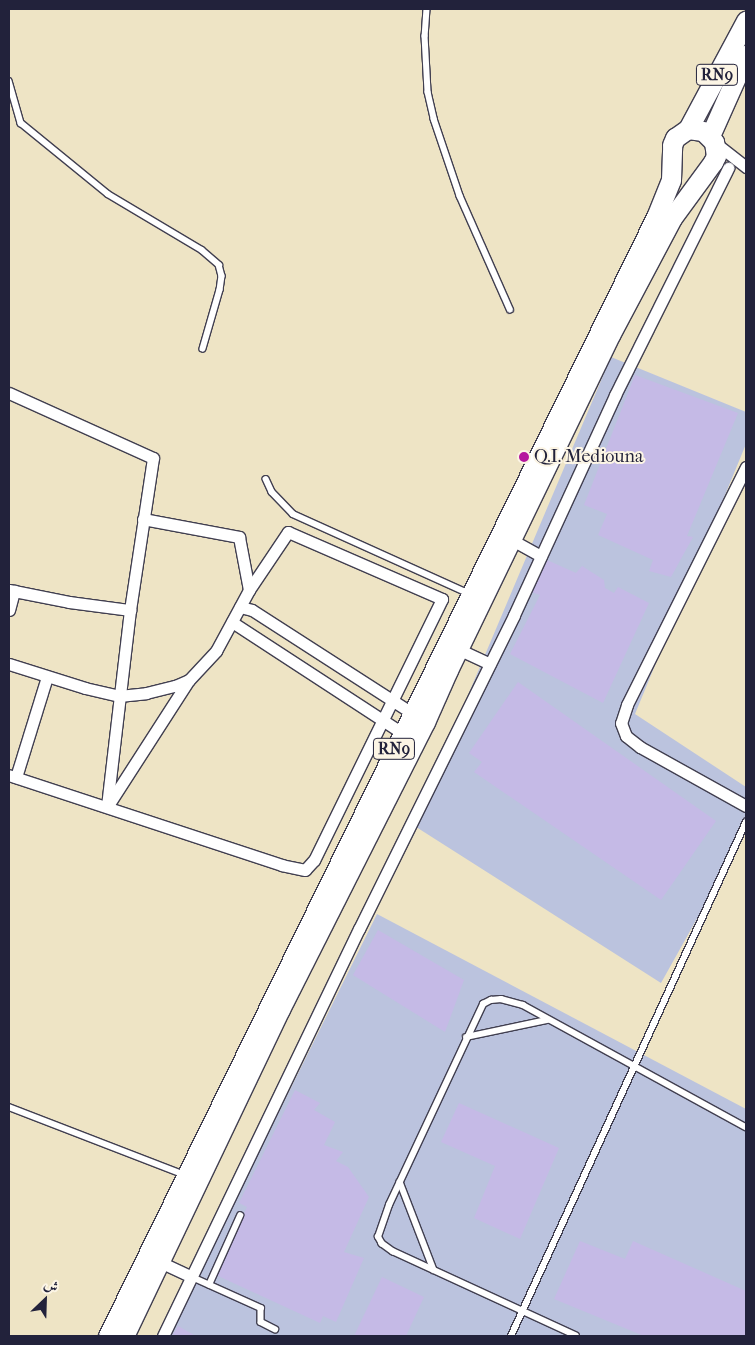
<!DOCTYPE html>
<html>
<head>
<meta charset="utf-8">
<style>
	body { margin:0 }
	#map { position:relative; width:755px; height:1345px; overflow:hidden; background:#eee4c5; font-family:"IM FELL French Canon",Amiri,serif }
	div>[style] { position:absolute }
	.industrial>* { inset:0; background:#bbc3de }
	.building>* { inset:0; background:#c5bae6 }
	.roads { filter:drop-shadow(1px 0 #413f50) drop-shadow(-1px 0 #413f50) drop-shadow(0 1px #413f50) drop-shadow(0 -1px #413f50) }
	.service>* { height:5.5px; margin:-2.75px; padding:0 2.75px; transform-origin:2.75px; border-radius:2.75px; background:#fff }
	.minor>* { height:11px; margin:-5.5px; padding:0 5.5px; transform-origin:5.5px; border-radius:5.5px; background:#fff }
	.trunk>* { height:19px; margin:-9.5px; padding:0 9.5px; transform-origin:9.5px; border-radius:9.5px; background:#fff }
	.dots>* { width:14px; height:14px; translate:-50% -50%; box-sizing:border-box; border:2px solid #fcf5e5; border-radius:50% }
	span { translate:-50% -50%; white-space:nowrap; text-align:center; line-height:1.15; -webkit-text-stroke:4px #fcf5e5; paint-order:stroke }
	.shield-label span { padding:1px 4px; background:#fcf5e5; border:1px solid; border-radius:4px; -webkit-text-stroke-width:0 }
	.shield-label { font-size:16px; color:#22223b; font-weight:700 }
	.poi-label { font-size:18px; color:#22223b }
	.left { translate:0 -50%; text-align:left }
	.frame { position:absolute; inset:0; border:10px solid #22223b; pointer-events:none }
	.north { position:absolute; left:20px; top:1275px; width:50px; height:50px; -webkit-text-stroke:4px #fcf5e5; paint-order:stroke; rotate:24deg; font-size:14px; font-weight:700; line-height:20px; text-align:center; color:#22223b }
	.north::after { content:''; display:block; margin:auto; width:18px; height:22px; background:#22223b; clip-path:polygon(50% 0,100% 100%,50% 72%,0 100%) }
</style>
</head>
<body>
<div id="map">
	<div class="industrial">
		<i style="clip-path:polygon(611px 357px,746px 412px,746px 444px,635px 714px,746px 787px,746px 831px,661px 983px,413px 825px)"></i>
		<i style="clip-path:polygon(377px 914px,746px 1109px,746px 1336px,168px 1336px)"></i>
	</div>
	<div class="building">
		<i style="clip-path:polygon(635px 375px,738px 413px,687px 536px,693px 537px,671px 577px,649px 571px,653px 560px,598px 535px,607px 514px,584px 505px)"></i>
		<i style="clip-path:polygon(547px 560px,576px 573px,582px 566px,604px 580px,605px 588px,614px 593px,618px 587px,649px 603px,603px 703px,510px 654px,540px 595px,532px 592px)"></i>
		<i style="clip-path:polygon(518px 682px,716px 821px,661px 900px,474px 772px,482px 762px,469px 753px)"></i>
		<i style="clip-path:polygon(378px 930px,464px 980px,445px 1032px,353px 975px)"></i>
		<i style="clip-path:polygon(295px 1090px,320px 1103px,314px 1110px,335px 1122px,324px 1145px,343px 1152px,336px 1161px,348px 1167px,369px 1197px,344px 1252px,364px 1258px,336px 1322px,323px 1316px,320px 1323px,216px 1275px,247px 1207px,239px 1203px)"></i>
		<i style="clip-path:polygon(459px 1103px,559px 1148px,520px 1239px,474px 1218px,495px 1166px,441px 1142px)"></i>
		<i style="clip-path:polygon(580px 1241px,625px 1259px,633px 1241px,746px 1291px,746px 1336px,644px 1336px,554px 1299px)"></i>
		<i style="clip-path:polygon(382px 1277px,424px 1297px,406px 1336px,354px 1336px)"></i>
		<i style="clip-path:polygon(178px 1326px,196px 1336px,172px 1336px)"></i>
	</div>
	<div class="roads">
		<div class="service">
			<i style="left:427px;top:9px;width:27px;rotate:94deg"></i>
			<i style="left:425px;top:36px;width:56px;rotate:86.9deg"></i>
			<i style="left:428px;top:92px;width:28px;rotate:77deg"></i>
			<i style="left:434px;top:119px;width:81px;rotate:71.3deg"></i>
			<i style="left:460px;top:196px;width:124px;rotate:66.1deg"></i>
			<i style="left:9px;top:81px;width:44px;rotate:74.1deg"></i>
			<i style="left:21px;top:123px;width:112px;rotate:39.2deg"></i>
			<i style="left:108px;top:194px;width:109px;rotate:30.8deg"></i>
			<i style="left:202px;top:250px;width:23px;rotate:41deg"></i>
			<i style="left:219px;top:265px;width:11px;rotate:75deg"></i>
			<i style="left:222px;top:276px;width:14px;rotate:98deg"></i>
			<i style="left:220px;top:290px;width:61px;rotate:106.1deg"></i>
			<i style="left:266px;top:479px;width:14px;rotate:65deg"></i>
			<i style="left:272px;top:492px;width:30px;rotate:46deg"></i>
			<i style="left:293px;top:514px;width:192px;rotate:24.3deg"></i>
			<i style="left:466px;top:1037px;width:83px;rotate:-11.9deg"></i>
			<i style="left:9px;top:1107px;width:189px;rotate:21.1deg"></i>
			<i style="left:400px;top:1182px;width:94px;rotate:68.9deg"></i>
			<i style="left:190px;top:1276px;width:78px;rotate:24.3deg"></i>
			<i style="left:261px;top:1308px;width:14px;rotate:90deg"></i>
			<i style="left:261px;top:1322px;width:16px;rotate:27deg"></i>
			<i style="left:209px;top:1285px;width:76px;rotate:-65.8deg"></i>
			<i style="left:511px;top:1336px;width:565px;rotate:-65.43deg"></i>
			<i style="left:576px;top:1336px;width:201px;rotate:-155.3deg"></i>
			<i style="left:393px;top:1252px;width:14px;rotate:-144deg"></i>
			<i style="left:382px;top:1244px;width:8px;rotate:-120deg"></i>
			<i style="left:378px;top:1237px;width:34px;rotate:-71deg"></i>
			<i style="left:389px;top:1205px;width:222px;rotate:-64.9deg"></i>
			<i style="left:483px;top:1004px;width:9px;rotate:-27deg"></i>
			<i style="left:491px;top:1000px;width:10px;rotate:-6deg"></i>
			<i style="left:501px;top:999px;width:23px;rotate:15deg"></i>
			<i style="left:523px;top:1005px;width:254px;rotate:28.7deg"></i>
		</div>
		<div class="minor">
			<i style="left:714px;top:142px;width:41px;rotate:38deg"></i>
			<i style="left:9px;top:393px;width:158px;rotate:24.3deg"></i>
			<i style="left:153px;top:458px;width:154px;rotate:98.6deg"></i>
			<i style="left:130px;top:610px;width:198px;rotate:96.7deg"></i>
			<i style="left:107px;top:807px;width:151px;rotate:-57.2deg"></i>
			<i style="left:746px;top:467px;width:266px;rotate:116.6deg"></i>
			<i style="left:627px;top:705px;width:19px;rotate:108deg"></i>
			<i style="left:621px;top:723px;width:14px;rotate:69deg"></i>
			<i style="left:626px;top:736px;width:18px;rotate:38deg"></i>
			<i style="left:640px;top:747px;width:121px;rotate:29.1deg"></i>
			<i style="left:143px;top:519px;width:98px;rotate:10.6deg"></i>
			<i style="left:239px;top:537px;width:54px;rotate:79.3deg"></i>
			<i style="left:512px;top:540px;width:33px;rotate:29deg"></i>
			<i style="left:9px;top:590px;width:61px;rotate:11.3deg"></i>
			<i style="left:69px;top:602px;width:62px;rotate:7.5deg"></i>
			<i style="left:240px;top:607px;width:12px;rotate:14deg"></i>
			<i style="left:252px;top:610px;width:190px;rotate:32.8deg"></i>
			<i style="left:9px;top:610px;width:20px;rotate:-75deg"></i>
			<i style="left:232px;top:622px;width:203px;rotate:33.1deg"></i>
			<i style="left:458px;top:649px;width:35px;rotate:25deg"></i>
			<i style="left:9px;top:664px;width:80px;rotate:17.5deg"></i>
			<i style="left:85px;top:688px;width:35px;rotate:13deg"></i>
			<i style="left:119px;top:696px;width:27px;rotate:-6deg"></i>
			<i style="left:146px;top:693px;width:30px;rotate:-14deg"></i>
			<i style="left:175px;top:686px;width:15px;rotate:-23deg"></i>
			<i style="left:189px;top:680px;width:40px;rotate:-47deg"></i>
			<i style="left:216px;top:651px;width:69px;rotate:-61.6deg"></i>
			<i style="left:249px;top:590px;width:70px;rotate:-56.1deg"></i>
			<i style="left:288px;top:532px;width:168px;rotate:23.5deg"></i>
			<i style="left:442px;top:599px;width:291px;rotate:116.1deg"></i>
			<i style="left:314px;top:860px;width:13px;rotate:132deg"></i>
			<i style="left:305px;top:870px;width:24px;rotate:-168deg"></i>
			<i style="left:282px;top:865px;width:287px;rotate:-161.8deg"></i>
			<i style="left:16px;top:777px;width:105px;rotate:-72.8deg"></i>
			<i style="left:160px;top:1262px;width:33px;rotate:25deg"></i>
			<i style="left:163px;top:1336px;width:452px;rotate:-64.3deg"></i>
			<i style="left:359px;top:929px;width:350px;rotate:-63.7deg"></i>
			<i style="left:514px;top:615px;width:242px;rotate:-65.3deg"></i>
			<i style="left:615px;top:395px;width:254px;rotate:-63.5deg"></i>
		</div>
		<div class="trunk">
			<i style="left:688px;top:129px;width:123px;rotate:-61.8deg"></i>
			<i style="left:710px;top:136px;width:89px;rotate:-66deg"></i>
			<i style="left:108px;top:1336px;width:1246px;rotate:-63.91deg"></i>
			<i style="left:656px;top:217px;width:40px;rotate:-68deg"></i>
			<i style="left:671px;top:180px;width:35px;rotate:-88deg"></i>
			<i style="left:672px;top:145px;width:8px;rotate:-67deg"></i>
			<i style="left:675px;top:138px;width:16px;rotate:-35deg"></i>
			<i style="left:688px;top:129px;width:15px;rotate:8deg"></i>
			<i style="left:703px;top:131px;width:16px;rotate:45deg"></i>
			<i style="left:714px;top:142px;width:14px;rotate:82deg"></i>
			<i style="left:716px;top:156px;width:7px;rotate:117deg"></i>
			<i style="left:713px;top:162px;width:69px;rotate:126.2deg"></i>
			<i style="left:672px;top:218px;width:132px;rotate:117.9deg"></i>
			<i style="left:610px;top:335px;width:372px;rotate:115.8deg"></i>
			<i style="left:448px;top:670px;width:57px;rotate:113.9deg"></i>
			<i style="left:425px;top:722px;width:322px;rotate:116.8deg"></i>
			<i style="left:280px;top:1009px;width:362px;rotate:115.5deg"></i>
		</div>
	</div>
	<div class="dots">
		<i style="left:524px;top:457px;background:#b5179e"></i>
	</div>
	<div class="shield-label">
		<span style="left:717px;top:75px">RN9</span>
		<span style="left:394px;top:749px">RN9</span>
	</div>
	<div class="poi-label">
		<span class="left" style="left:534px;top:457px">Q.I. Mediouna</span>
	</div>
	<div class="frame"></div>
	<div class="north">ش</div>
</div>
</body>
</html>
